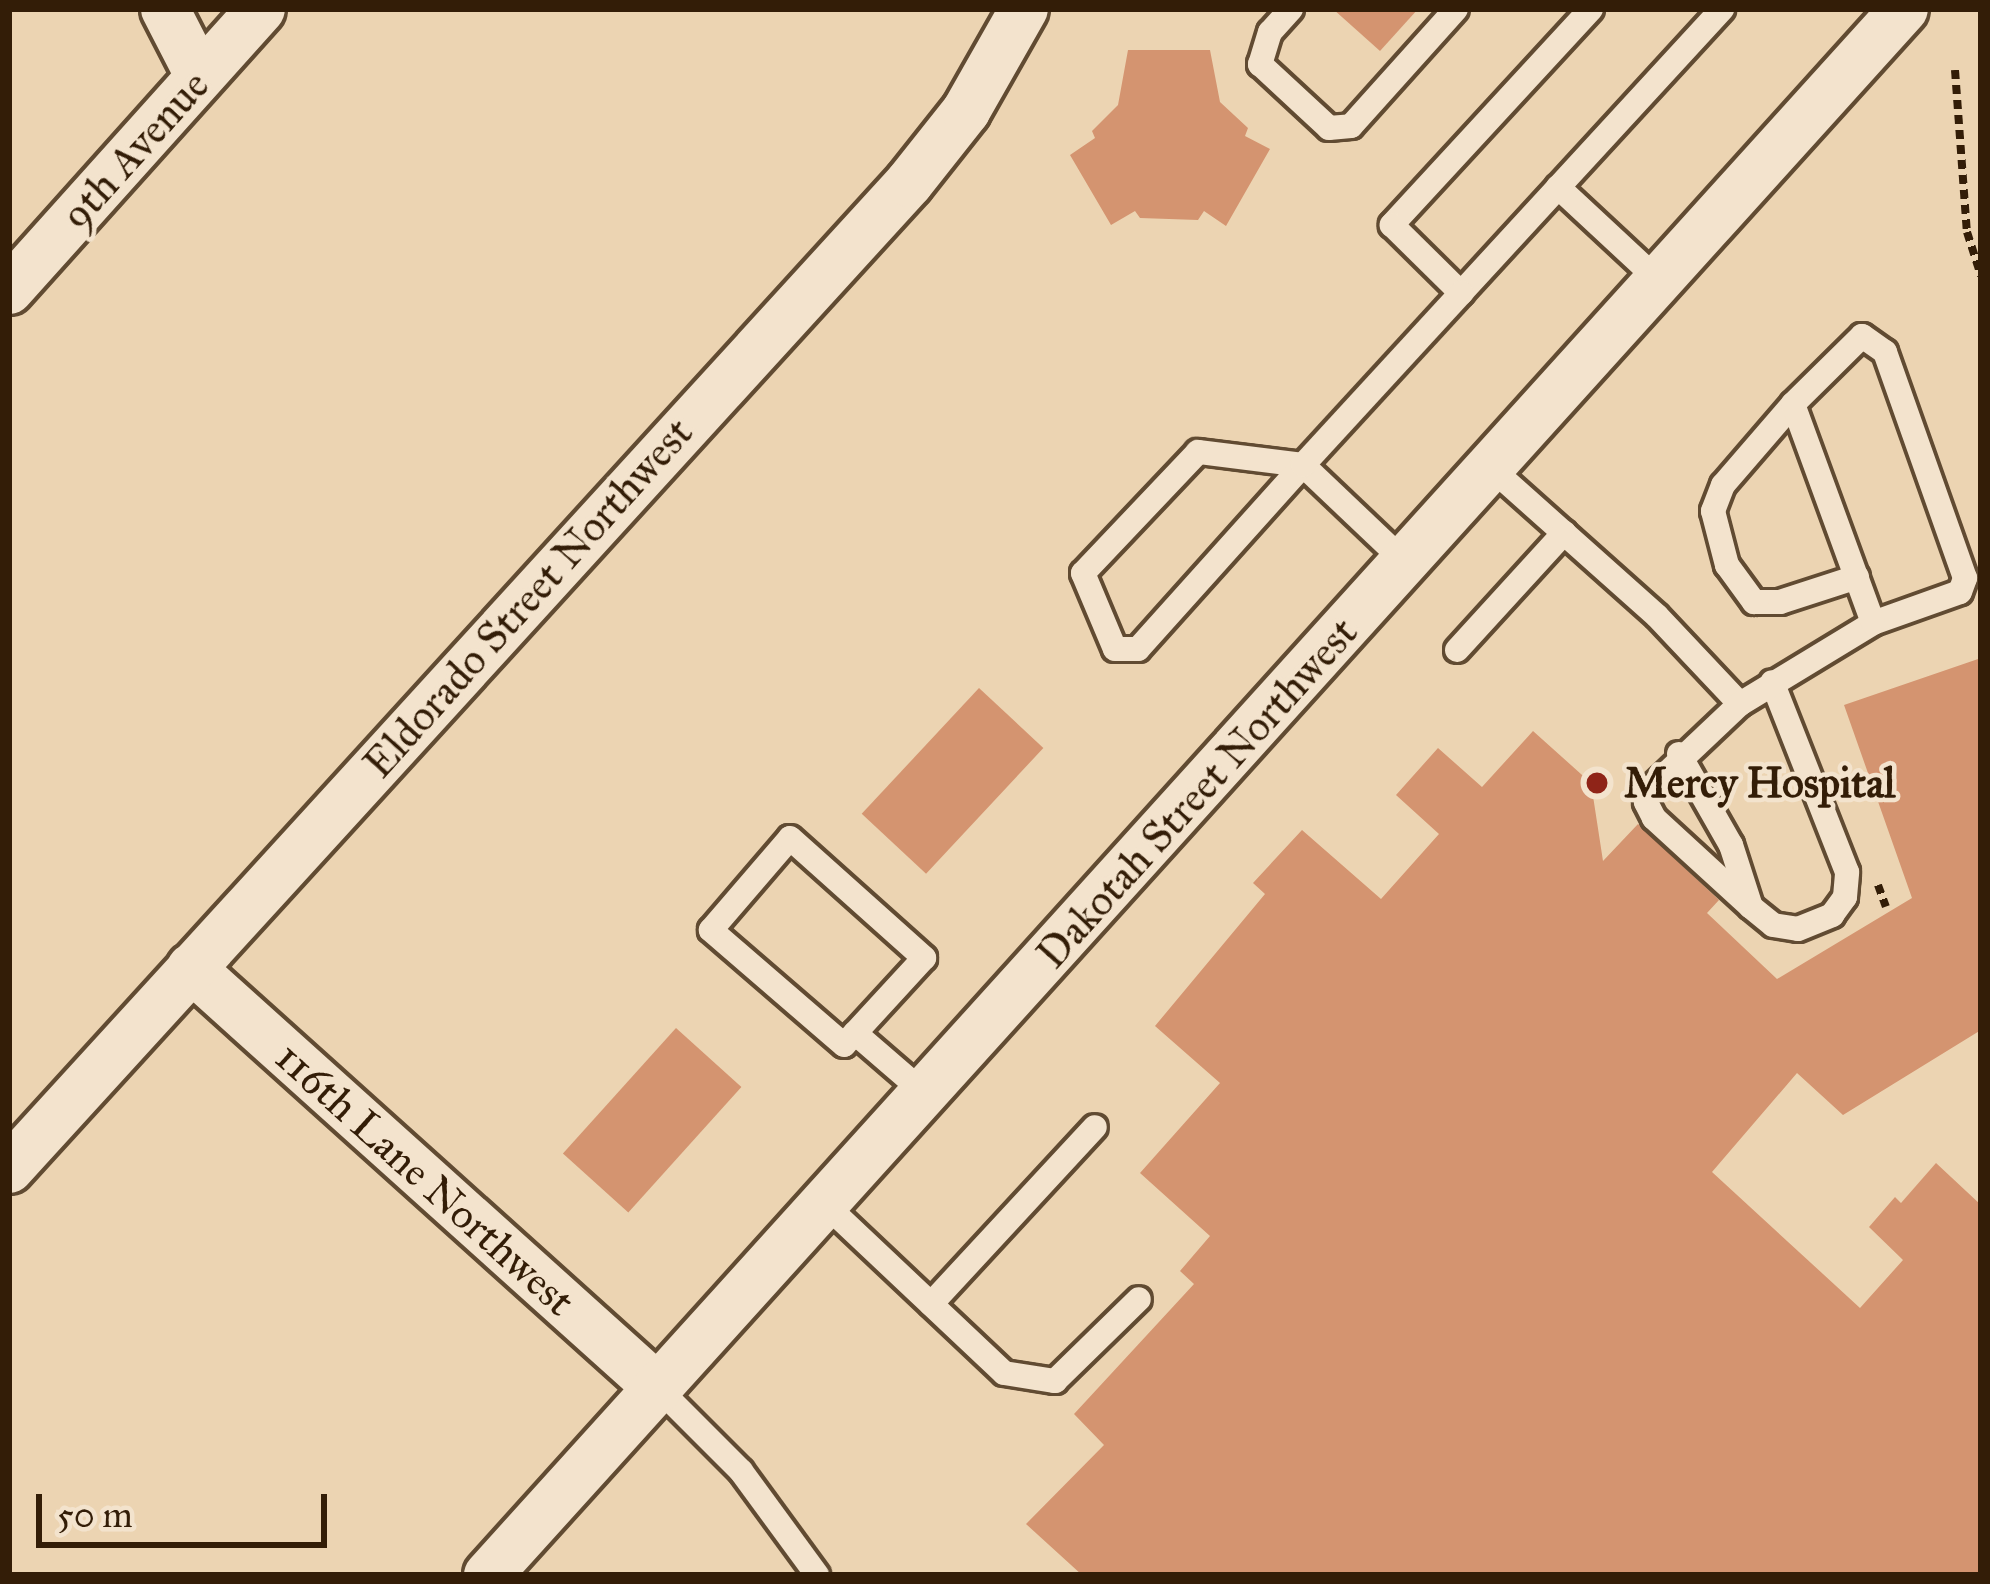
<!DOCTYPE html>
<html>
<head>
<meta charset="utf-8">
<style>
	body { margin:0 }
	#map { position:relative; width:1990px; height:1584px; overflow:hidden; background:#ecd4b2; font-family:"IM FELL Great Primer",serif }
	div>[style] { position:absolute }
	.building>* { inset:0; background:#d49470; transform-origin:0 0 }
	.path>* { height:8px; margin-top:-4px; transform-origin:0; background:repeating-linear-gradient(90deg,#331d07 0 9px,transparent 0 15px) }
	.roads { filter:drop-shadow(3px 0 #614b32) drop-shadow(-3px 0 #614b32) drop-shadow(0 3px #614b32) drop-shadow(0 -3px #614b32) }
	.lane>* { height:24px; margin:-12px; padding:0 12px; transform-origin:12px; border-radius:12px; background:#f3e3cd }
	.street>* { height:48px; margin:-24px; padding:0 24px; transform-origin:24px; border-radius:24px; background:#f3e3cd }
	.dots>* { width:33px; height:33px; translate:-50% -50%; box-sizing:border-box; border:6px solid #f3e3cd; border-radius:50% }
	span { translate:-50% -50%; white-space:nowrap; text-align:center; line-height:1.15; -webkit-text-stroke:9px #f3e3cd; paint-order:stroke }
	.street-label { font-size:42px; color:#331d07 }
	.poi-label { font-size:42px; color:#331d07; font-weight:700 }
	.left { translate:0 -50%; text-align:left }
	.frame { position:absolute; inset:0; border:12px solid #331d07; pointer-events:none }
	.scale { position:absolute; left:36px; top:1494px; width:291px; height:54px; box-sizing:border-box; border:6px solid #331d07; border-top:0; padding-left:15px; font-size:36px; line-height:42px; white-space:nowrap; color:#331d07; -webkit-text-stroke:9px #f3e3cd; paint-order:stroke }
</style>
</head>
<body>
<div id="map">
	<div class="building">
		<i style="clip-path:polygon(1333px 9px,1418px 9px,1380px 51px)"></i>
		<i style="clip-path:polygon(1128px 50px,1210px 50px,1220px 102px,1248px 128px,1245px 136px,1270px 149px,1226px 226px,1204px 211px,1198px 220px,1140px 218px,1135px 211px,1111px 225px,1070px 155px,1095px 138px,1092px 131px,1118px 105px)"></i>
		<i style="clip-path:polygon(1981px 658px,1981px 1030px,1843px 1115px,1797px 1073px,1712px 1172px,1860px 1308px,1903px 1260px,1869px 1227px,1895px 1197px,1901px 1203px,1936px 1163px,1981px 1205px,1981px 1575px,1082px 1575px,1026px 1524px,1104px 1445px,1074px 1414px,1194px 1284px,1180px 1271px,1210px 1236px,1140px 1173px,1220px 1083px,1155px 1026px,1265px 894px,1253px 883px,1302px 830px,1381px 899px,1439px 834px,1396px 795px,1438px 748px,1482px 787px,1533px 731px,1591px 783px,1603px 861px,1638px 824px,1719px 900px,1707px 913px,1777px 979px,1912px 898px,1844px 705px)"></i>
		<i style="left:979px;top:688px;width:88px;height:172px;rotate:43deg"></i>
		<i style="left:676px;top:1028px;width:88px;height:169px;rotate:42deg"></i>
	</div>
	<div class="path">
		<i style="left:1955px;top:70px;width:162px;rotate:85.8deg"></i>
		<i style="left:1967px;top:232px;width:46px;rotate:72.3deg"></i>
		<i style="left:1878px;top:885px;width:23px;rotate:70deg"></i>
	</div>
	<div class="roads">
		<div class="lane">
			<i style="left:1291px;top:9px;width:31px;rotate:132deg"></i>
			<i style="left:1270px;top:32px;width:34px;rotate:107deg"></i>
			<i style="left:1260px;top:64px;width:94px;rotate:42.8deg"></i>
			<i style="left:1329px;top:128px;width:22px;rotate:-5deg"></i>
			<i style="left:1351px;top:126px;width:157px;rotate:-48.1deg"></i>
			<i style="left:1591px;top:9px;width:294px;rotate:132.7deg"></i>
			<i style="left:1392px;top:225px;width:97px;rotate:44.6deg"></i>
			<i style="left:1461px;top:293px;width:386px;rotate:-47.4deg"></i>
			<i style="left:1558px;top:187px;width:137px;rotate:42.9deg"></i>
			<i style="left:1793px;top:404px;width:107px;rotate:130.8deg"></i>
			<i style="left:1723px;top:485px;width:28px;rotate:111deg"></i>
			<i style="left:1713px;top:511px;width:56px;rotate:75.5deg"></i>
			<i style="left:1727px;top:565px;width:46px;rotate:53.9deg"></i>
			<i style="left:1754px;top:602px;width:26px"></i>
			<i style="left:1780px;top:602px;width:81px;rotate:-18deg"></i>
			<i style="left:1491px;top:468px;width:222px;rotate:41.7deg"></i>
			<i style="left:1657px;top:616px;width:121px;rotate:46.7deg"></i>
			<i style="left:1404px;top:561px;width:139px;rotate:-136.5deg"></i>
			<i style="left:1303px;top:465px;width:106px;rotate:-172.9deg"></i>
			<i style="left:1198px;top:452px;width:167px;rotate:133.5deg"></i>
			<i style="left:1083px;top:573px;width:82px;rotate:67.2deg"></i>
			<i style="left:1115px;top:649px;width:23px"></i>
			<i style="left:1138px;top:649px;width:247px;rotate:-48.1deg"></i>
			<i style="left:1303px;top:465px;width:234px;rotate:-47.4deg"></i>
			<i style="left:1457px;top:650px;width:159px;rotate:-47.6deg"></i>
			<i style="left:1679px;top:754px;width:105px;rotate:60.3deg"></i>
			<i style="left:1731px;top:845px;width:65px;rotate:72.1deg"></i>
			<i style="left:1751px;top:907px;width:28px;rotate:39deg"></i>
			<i style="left:1773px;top:925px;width:25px;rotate:9deg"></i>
			<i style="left:1798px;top:929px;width:37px;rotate:-22deg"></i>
			<i style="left:1832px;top:915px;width:22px;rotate:-54deg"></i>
			<i style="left:1845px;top:897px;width:25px;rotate:-85deg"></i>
			<i style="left:1847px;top:872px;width:204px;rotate:-111.5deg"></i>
			<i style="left:1751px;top:907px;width:132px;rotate:-137.5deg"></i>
			<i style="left:1654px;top:818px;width:18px;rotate:-117deg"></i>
			<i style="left:1646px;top:802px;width:14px;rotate:-73deg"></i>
			<i style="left:1650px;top:789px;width:124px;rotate:-43.4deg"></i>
			<i style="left:1740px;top:704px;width:156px;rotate:-31.3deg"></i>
			<i style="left:1873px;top:623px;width:92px;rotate:-19.6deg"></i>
			<i style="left:1960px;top:592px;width:15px;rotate:-70deg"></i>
			<i style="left:1965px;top:578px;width:240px;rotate:-109.5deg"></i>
			<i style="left:1885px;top:352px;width:28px;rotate:-145deg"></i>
			<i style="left:1862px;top:336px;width:97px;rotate:135.4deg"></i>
			<i style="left:1793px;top:404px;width:233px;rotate:69.9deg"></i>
			<i style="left:855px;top:1033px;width:16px;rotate:133deg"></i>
			<i style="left:844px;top:1045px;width:176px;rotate:-139.2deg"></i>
			<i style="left:711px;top:930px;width:121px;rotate:-49.3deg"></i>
			<i style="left:790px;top:838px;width:180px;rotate:41.8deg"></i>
			<i style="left:924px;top:958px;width:102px;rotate:132.6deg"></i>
			<i style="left:855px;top:1033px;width:96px;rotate:40.8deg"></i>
			<i style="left:827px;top:1206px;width:243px;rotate:43.3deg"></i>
			<i style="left:1004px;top:1373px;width:52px;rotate:8.9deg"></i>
			<i style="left:1055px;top:1381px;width:117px;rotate:-44.3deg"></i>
			<i style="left:931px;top:1304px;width:241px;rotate:-47.2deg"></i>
			<i style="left:659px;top:1389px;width:116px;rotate:45deg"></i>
			<i style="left:741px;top:1471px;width:129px;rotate:53.8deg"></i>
		</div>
		<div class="street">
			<i style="left:165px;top:9px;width:76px;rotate:62.8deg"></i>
			<i style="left:9px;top:290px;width:377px;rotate:-48.1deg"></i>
			<i style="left:191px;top:968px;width:629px;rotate:41.97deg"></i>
			<i style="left:9px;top:1169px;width:1335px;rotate:-47.61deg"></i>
			<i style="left:909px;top:183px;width:92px;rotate:-51.6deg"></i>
			<i style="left:966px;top:111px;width:117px;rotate:-60.4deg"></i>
			<i style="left:488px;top:1575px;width:2111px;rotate:-47.88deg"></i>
		</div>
	</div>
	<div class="dots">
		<i style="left:1597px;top:783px;background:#8f2418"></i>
	</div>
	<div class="street-label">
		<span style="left:135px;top:150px;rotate:-48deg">9th Avenue</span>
		<span style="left:528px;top:598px;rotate:-48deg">Eldorado Street Northwest</span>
		<span style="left:1197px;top:793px;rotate:-48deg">Dakotah Street Northwest</span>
		<span style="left:425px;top:1179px;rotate:42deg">116th Lane Northwest</span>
	</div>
	<div class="poi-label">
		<span class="left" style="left:1624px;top:783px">Mercy Hospital</span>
	</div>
	<div class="frame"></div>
	<div class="scale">50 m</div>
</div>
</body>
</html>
